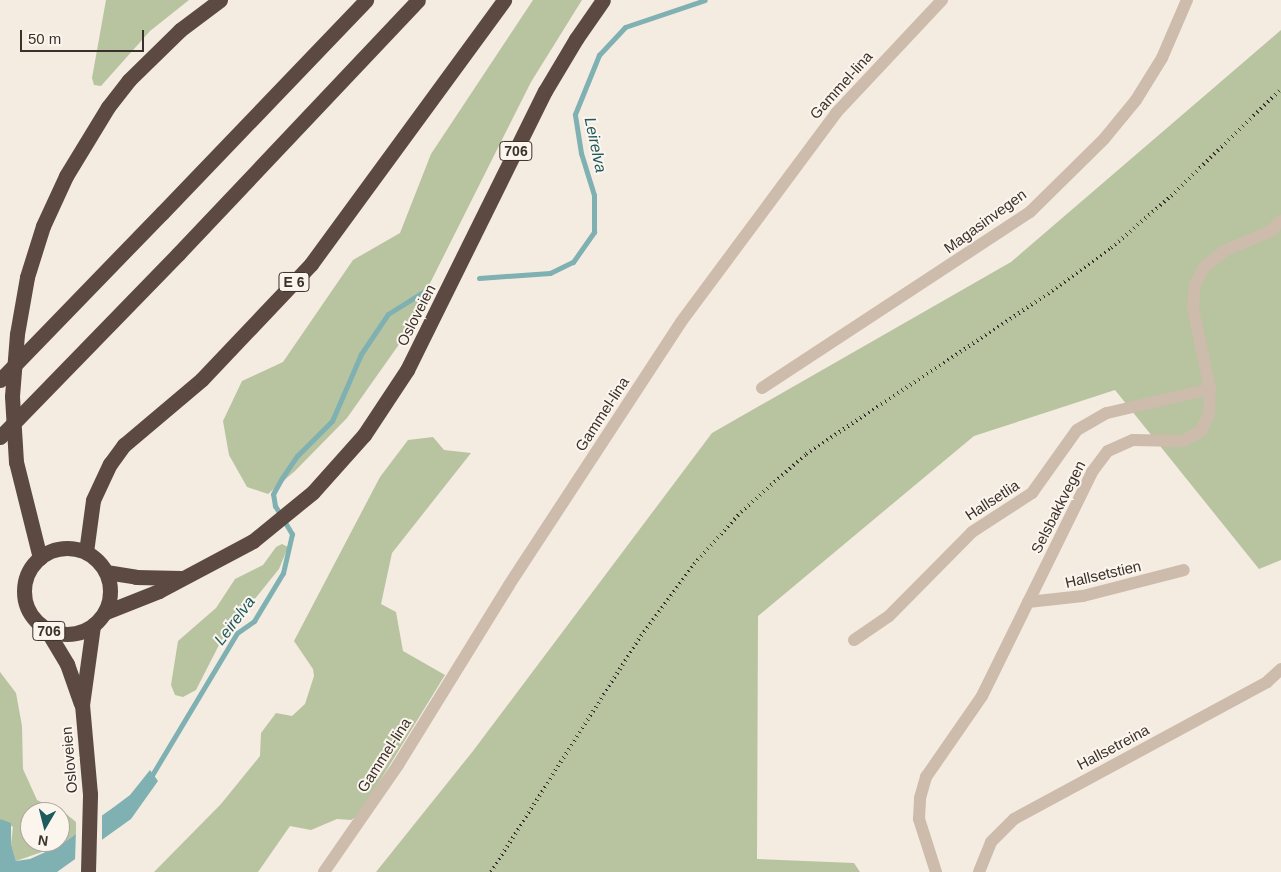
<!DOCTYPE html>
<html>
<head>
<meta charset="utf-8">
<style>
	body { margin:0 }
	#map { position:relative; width:1281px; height:872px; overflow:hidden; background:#f4ebe1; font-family:Arial,sans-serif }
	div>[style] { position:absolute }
	.green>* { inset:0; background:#b8c4a0 }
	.water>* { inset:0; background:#7fb0b2 }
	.pier>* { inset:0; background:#f4ebe1 }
	.stream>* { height:5px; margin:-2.5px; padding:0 2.5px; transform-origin:2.5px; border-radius:2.5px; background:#7fb0b2 }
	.street>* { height:12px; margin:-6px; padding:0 6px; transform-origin:6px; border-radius:6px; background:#cdbbac }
	.highway>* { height:15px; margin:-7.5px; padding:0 7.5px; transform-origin:7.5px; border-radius:7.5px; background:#5c4a42 }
	.highway>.ring { margin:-7.5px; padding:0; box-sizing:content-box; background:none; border:15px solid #5c4a42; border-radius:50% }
	.rail>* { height:4px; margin-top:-2px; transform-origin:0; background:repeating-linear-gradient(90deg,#3b302b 0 1px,transparent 0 5px) }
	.highway-bridge>* { height:15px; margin:-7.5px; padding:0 7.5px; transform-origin:7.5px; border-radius:7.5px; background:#5c4a42 }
	span { translate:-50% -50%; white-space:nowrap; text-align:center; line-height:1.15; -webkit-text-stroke:4px #fbf5ee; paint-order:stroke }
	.shield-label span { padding:1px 4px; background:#fbf5ee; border:1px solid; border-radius:4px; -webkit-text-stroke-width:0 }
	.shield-label { font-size:14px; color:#3b302b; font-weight:700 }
	.street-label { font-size:15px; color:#3b302b }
	.water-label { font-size:16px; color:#1f5a5e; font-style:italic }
	.north { position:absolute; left:20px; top:802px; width:50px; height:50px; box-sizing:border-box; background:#fbf5ee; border:1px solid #aea6a0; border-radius:50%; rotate:188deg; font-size:14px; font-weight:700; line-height:20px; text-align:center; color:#3b302b }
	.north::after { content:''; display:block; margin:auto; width:18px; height:22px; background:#1f5a5e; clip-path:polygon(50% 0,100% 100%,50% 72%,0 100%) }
	.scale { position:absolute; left:20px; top:30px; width:124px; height:22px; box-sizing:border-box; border:2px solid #3b302b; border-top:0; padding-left:6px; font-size:15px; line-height:18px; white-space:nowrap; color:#3b302b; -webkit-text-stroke:4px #fbf5ee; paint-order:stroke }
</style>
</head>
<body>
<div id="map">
	<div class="green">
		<i style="clip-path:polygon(106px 0,189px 0,150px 31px,101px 86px,94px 85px,92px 78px)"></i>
		<i style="clip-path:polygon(533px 0,582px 0,531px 82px,400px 343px,347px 418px,295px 471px,268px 494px,247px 487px,229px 455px,223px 421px,242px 381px,283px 362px,353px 260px,400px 233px,431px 154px)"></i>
		<i style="clip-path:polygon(1281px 30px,1281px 560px,1259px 569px,1115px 390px,974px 436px,758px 616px,757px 859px,854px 863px,860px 872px,376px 872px,473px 751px,712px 433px,1011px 262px)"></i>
		<i style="clip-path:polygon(433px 437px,444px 450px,471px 453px,392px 553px,381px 604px,396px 612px,403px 651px,445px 675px,359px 815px,351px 820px,337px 819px,311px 830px,290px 826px,258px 872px,154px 872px,221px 804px,260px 756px,261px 733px,276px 713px,292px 716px,305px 704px,314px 676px,313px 669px,294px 641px,380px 477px,408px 440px)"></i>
		<i style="clip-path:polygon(282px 544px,288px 547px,279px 569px,221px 641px,196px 690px,183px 697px,175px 695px,171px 685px,178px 641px,216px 608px,235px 579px,263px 565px,276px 547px)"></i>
		<i style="clip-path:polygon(evenodd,0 672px,16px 693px,22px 726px,23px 769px,37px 800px,65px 813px,76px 822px,76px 834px,59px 846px,16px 861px,11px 844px,13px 827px,0 819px,0 672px,30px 812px,60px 812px,60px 842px,30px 842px,30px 812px)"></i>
	</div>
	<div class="water">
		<i style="clip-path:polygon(150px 770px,158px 781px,131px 819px,57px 872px,0 872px,0 819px,11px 823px,11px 844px,16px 861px,30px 859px,59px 846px,114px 807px,130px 795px)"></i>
	</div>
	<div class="pier">
		<i style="clip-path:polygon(102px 812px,102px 843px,75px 861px,76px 831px)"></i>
	</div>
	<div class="stream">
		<i style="left:479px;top:278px;width:71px;rotate:-4deg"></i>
		<i style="left:550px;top:273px;width:25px;rotate:-26deg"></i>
		<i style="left:573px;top:262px;width:37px;rotate:-55deg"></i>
		<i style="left:594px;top:232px;width:37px;rotate:-90deg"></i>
		<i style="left:594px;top:195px;width:44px;rotate:-107.2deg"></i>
		<i style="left:581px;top:153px;width:39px;rotate:-99deg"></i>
		<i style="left:575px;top:114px;width:64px;rotate:-67.9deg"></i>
		<i style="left:599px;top:55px;width:38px;rotate:-47deg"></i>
		<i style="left:625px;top:27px;width:84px;rotate:-18.6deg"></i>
		<i style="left:149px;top:780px;width:171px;rotate:-59.1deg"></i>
		<i style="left:237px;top:633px;width:21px;rotate:-35deg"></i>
		<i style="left:254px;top:621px;width:56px;rotate:-58.9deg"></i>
		<i style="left:283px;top:573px;width:40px;rotate:-77deg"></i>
		<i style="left:292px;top:534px;width:33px;rotate:-121deg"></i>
		<i style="left:275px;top:506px;width:12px;rotate:-99deg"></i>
		<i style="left:273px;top:494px;width:18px;rotate:-61deg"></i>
		<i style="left:282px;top:478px;width:27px;rotate:-56deg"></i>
		<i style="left:297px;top:456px;width:49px;rotate:-45deg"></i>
		<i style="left:332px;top:421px;width:73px;rotate:-66.6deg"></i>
		<i style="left:361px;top:354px;width:48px;rotate:-56deg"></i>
		<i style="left:388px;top:314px;width:51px;rotate:-32.1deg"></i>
	</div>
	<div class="street">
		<i style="left:762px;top:388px;width:321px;rotate:-33.3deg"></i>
		<i style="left:1030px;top:212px;width:104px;rotate:-44.6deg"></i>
		<i style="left:1104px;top:139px;width:50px;rotate:-50.6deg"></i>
		<i style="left:1136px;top:100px;width:49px;rotate:-58.2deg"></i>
		<i style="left:1162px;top:58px;width:63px;rotate:-66.7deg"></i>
		<i style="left:1028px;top:602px;width:55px;rotate:-6.2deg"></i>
		<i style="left:1083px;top:596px;width:104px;rotate:-14.4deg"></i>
		<i style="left:854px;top:640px;width:42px;rotate:-34.4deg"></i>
		<i style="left:889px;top:616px;width:118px;rotate:-45.3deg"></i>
		<i style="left:972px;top:532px;width:72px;rotate:-33deg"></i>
		<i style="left:1032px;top:493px;width:77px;rotate:-54.5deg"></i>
		<i style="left:1077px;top:430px;width:34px;rotate:-30deg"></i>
		<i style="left:1107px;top:413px;width:106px;rotate:-13.1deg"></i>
		<i style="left:324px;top:872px;width:130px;rotate:-55.3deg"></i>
		<i style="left:398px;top:765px;width:211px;rotate:-58.3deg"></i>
		<i style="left:509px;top:585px;width:314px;rotate:-56.8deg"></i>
		<i style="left:681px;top:322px;width:260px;rotate:-53.4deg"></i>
		<i style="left:836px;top:113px;width:155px;rotate:-46.8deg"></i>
		<i style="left:936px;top:872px;width:56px;rotate:-107.8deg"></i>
		<i style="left:919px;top:819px;width:21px;rotate:-87deg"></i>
		<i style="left:920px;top:798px;width:22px;rotate:-74deg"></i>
		<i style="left:926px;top:777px;width:98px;rotate:-55.3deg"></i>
		<i style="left:982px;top:696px;width:250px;rotate:-63.8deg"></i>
		<i style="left:1092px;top:472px;width:26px;rotate:-53deg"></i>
		<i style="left:1108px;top:451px;width:27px;rotate:-24deg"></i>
		<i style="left:1133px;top:440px;width:50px;rotate:1.1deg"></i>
		<i style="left:1183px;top:441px;width:21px;rotate:-29deg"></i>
		<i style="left:1201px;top:431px;width:19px;rotate:-65deg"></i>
		<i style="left:1209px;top:414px;width:25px;rotate:-88deg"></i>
		<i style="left:1210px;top:389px;width:83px;rotate:-101.9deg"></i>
		<i style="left:1193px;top:308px;width:24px;rotate:-85deg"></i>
		<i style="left:1195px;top:284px;width:21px;rotate:-61deg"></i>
		<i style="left:1205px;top:266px;width:26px;rotate:-37deg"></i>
		<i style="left:1226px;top:250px;width:49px;rotate:-22.9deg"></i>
		<i style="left:1271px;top:231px;width:14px;rotate:-45deg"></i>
		<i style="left:979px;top:872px;width:32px;rotate:-68deg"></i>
		<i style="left:991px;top:842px;width:33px;rotate:-45deg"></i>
		<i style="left:1014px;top:819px;width:288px;rotate:-28.4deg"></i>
		<i style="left:1267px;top:682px;width:19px;rotate:-43deg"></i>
	</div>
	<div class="highway">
		<i style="left:162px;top:213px;width:295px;rotate:-46.2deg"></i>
		<i style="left:178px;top:254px;width:349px;rotate:-46.6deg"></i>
		<i class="ring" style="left:24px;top:548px;width:71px;height:71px"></i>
		<i style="left:86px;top:552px;width:52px;rotate:-82.3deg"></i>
		<i style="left:93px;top:500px;width:40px;rotate:-65deg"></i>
		<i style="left:110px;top:464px;width:24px;rotate:-54deg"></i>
		<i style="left:124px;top:445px;width:102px;rotate:-40.2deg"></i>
		<i style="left:202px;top:379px;width:158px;rotate:-46.5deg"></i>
		<i style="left:311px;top:264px;width:327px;rotate:-53.8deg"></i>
		<i style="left:40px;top:558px;width:99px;rotate:-104deg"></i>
		<i style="left:16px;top:462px;width:66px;rotate:-93.5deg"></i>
		<i style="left:12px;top:396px;width:62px;rotate:-85.4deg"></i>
		<i style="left:17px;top:334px;width:58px;rotate:-80deg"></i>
		<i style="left:27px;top:277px;width:53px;rotate:-72.6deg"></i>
		<i style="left:43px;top:226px;width:55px;rotate:-65.3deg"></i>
		<i style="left:66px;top:176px;width:81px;rotate:-58.7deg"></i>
		<i style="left:108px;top:107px;width:34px;rotate:-52deg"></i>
		<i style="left:129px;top:80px;width:71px;rotate:-44.4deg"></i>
		<i style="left:180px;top:30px;width:50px;rotate:-36.9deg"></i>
		<i style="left:106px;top:572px;width:30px;rotate:9deg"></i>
		<i style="left:136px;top:577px;width:45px;rotate:1.3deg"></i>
		<i style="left:106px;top:612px;width:57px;rotate:-21.6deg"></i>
		<i style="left:159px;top:591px;width:106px;rotate:-28deg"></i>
		<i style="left:253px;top:541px;width:77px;rotate:-39.2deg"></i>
		<i style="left:313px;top:492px;width:76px;rotate:-48.2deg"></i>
		<i style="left:364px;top:435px;width:78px;rotate:-56.5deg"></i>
		<i style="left:407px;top:370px;width:311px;rotate:-63.7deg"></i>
		<i style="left:545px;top:91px;width:61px;rotate:-59.2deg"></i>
		<i style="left:576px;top:39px;width:47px;rotate:-55.3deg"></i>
		<i style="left:46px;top:629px;width:41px;rotate:59deg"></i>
		<i style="left:67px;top:664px;width:42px;rotate:70.7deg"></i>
		<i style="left:88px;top:872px;width:78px;rotate:-88.5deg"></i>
		<i style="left:90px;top:794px;width:89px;rotate:-95.1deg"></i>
		<i style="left:82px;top:705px;width:80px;rotate:-82.1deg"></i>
	</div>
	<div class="rail">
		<i style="left:491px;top:872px;width:280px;rotate:-57.6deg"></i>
		<i style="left:641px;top:636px;width:89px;rotate:-53.6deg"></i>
		<i style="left:694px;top:564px;width:70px;rotate:-47.9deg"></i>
		<i style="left:741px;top:512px;width:87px;rotate:-41.7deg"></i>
		<i style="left:806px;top:454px;width:290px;rotate:-33.5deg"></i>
		<i style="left:1048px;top:294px;width:78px;rotate:-36.1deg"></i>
		<i style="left:1111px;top:248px;width:79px;rotate:-40.9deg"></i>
		<i style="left:1171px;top:196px;width:153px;rotate:-44.2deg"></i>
	</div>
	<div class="highway-bridge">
		<i style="left:0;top:380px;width:233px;rotate:-45.9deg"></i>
		<i style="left:0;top:437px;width:255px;rotate:-45.8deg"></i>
	</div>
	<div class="shield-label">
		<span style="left:516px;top:151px">706</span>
		<span style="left:294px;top:282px">E 6</span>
		<span style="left:49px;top:631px">706</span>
	</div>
	<div class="street-label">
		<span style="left:841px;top:85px;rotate:-48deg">Gammel-lina</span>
		<span style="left:985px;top:221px;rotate:-36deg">Magasinvegen</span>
		<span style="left:416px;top:315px;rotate:-63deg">Osloveien</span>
		<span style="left:602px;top:414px;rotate:-57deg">Gammel-lina</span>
		<span style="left:992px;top:500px;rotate:-33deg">Hallsetlia</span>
		<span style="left:1058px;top:507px;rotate:-63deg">Selsbakkvegen</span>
		<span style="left:1103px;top:574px;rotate:-13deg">Hallsetstien</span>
		<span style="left:1113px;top:747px;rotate:-28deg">Hallsetreina</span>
		<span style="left:384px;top:755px;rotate:-57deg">Gammel-lina</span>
		<span style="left:69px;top:760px;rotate:-95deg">Osloveien</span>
	</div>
	<div class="water-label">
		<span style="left:595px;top:145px;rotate:78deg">Leirelva</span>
		<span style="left:235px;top:621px;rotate:-53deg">Leirelva</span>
	</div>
	<div class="north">N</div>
	<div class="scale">50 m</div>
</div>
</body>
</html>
